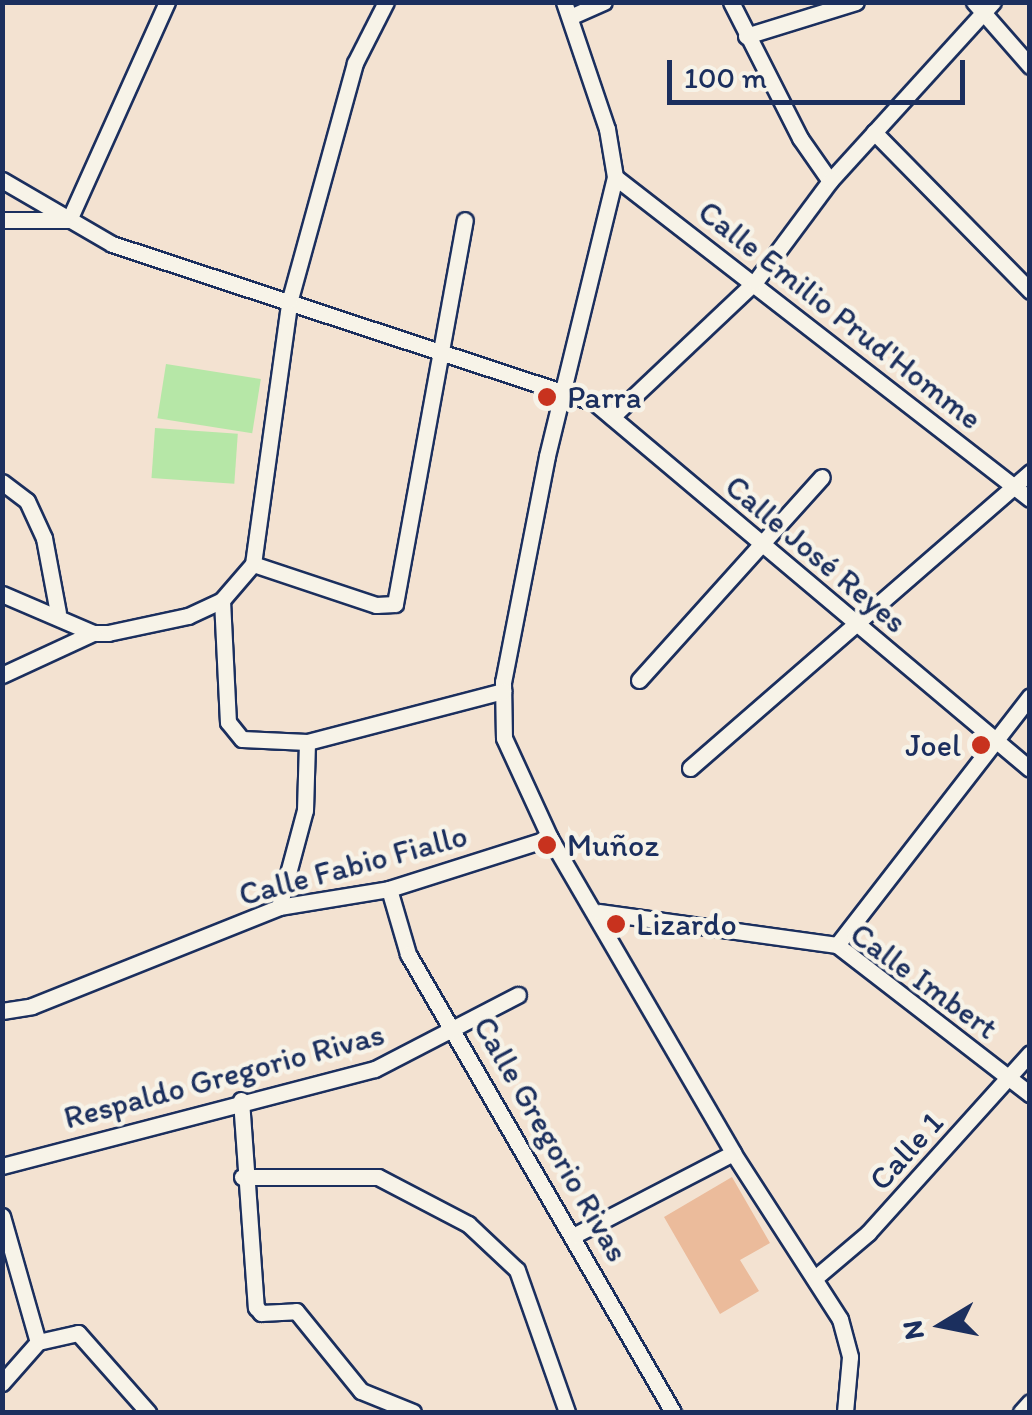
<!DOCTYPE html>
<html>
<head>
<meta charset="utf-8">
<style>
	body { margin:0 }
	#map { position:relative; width:1032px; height:1415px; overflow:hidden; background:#f3e2d1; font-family:Itim,sans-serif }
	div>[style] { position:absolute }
	.green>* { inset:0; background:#b6e7a7; transform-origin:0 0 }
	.building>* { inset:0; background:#ebbb9b }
	.roads { filter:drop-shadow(2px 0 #1b2f5e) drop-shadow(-2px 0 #1b2f5e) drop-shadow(0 2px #1b2f5e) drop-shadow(0 -2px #1b2f5e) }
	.minor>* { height:15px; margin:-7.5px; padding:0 7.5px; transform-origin:7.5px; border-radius:7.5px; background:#f7f3e8 }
	.dots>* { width:28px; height:28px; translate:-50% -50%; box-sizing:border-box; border:5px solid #f7f3e8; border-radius:50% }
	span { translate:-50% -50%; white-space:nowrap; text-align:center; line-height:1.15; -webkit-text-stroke:9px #f7f3e8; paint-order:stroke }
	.street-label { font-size:32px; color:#1b2f5e }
	.poi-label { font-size:32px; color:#1b2f5e }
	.left { translate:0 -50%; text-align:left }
	.right { translate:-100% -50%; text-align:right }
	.frame { position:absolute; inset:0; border:5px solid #1b2f5e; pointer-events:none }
	.north { position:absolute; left:892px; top:1275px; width:100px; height:100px; -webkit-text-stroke:8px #f7f3e8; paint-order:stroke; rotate:260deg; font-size:28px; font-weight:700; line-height:40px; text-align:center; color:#1b2f5e }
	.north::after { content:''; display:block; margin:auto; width:35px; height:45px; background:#1b2f5e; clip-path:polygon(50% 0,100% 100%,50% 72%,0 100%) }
	.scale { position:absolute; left:667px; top:60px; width:298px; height:45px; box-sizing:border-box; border:5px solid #1b2f5e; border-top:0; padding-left:12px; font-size:30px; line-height:35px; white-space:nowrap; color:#1b2f5e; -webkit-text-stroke:8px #f7f3e8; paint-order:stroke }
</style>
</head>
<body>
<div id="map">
	<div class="green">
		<i style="left:166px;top:364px;width:96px;height:55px;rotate:9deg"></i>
		<i style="left:155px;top:428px;width:83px;height:50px;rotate:4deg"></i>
	</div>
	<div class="building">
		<i style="clip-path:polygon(732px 1177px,770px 1243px,740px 1260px,759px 1291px,720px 1314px,664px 1217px)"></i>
	</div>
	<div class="roads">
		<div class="minor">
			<i style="left:564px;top:2px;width:134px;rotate:71.3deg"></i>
			<i style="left:607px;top:129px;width:49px;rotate:80.5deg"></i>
			<i style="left:615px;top:177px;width:287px;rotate:103.7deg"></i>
			<i style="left:547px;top:456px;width:230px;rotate:101deg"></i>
			<i style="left:503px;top:682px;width:56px;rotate:89deg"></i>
			<i style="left:504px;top:738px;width:110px;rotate:65.3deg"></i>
			<i style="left:550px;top:838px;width:364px;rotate:59.8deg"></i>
			<i style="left:733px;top:1153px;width:197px;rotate:57.2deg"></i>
			<i style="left:840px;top:1319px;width:39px;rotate:75deg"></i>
			<i style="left:850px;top:1357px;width:55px;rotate:95.2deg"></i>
			<i style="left:731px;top:2px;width:153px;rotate:63.1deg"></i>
			<i style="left:800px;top:138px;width:52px;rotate:55.1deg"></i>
			<i style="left:974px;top:2px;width:85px;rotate:48.8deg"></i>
			<i style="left:570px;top:17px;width:37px;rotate:-24deg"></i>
			<i style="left:746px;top:36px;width:115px;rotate:-17.2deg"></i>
			<i style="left:874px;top:132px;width:223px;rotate:45.5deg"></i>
			<i style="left:615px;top:177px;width:525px;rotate:37.81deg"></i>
			<i style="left:2px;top:180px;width:127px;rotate:30.2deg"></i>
			<i style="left:112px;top:244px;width:508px;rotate:18.22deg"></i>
			<i style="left:595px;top:403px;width:568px;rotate:40.08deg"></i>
			<i style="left:2px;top:220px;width:67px"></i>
			<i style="left:69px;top:220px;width:239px;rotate:-65.8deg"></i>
			<i style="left:612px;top:417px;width:197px;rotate:-43.4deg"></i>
			<i style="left:755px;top:282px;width:126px;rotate:-53.4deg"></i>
			<i style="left:830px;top:181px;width:242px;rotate:-47.7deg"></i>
			<i style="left:2px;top:482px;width:31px;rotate:37deg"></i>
			<i style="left:27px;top:501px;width:41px;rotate:65.3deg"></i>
			<i style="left:44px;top:538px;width:76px;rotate:79.4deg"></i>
			<i style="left:253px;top:564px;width:130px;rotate:18.4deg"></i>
			<i style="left:376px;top:605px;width:19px;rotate:-3deg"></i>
			<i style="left:395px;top:604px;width:390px;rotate:-79.7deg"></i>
			<i style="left:2px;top:594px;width:99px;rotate:23.2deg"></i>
			<i style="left:93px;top:633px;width:15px"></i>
			<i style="left:108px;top:633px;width:82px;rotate:-12deg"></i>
			<i style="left:188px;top:616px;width:38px;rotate:-25deg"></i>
			<i style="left:222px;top:600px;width:48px;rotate:-49.3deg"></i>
			<i style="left:253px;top:564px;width:268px;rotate:-82.1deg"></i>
			<i style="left:290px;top:299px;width:245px;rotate:-74.6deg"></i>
			<i style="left:355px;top:63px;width:68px;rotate:-63.1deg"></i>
			<i style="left:222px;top:600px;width:122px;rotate:87.2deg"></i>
			<i style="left:228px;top:722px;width:22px;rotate:51deg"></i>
			<i style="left:242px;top:739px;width:65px;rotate:2.6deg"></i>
			<i style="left:307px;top:742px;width:203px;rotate:-14.6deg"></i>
			<i style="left:2px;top:675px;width:100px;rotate:-24.8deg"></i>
			<i style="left:639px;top:680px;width:273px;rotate:-48deg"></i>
			<i style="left:690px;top:768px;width:451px;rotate:-41deg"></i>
			<i style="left:389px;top:889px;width:68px;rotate:73.7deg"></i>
			<i style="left:408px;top:954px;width:529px;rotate:59.95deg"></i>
			<i style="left:279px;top:907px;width:100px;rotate:-75deg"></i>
			<i style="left:305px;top:810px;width:68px;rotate:-88.3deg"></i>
			<i style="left:599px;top:912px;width:240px;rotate:7.9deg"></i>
			<i style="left:837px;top:945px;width:244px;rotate:37.7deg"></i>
			<i style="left:837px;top:945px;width:315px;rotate:-52.2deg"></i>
			<i style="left:2px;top:1011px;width:30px;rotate:-9deg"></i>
			<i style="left:32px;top:1006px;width:266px;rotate:-21.8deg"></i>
			<i style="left:279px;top:907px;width:111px;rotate:-9.3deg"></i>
			<i style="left:389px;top:889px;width:169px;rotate:-17.6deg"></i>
			<i style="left:241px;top:1100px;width:208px;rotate:85.9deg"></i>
			<i style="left:256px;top:1307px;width:8px;rotate:50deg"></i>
			<i style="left:261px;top:1313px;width:35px;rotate:-3deg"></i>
			<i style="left:296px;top:1311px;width:103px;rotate:50.9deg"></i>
			<i style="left:361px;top:1391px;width:56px;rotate:22deg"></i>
			<i style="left:2px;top:1166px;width:385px;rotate:-14.6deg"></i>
			<i style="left:375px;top:1069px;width:161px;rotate:-27.4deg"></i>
			<i style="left:242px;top:1177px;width:136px"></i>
			<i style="left:378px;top:1177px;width:102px;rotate:27.6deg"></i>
			<i style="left:468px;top:1224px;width:67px;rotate:43.2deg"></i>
			<i style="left:517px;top:1270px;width:151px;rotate:70.6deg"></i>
			<i style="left:2px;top:1216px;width:131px;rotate:74.1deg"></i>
			<i style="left:38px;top:1342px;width:55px;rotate:131.3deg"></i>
			<i style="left:575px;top:1235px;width:178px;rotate:-27.4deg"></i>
			<i style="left:815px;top:1278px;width:70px;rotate:-40.3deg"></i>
			<i style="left:868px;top:1233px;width:242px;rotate:-48deg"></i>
			<i style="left:38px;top:1342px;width:41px;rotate:-12.7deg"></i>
			<i style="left:78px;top:1333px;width:106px;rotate:48.5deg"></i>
			<i style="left:1021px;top:1412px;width:13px;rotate:-48deg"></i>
		</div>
	</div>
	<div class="dots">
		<i style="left:547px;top:397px;background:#c8321e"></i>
		<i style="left:981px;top:745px;background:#c8321e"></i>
		<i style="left:547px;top:845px;background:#c8321e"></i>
		<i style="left:616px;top:924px;background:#c8321e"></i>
	</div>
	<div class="street-label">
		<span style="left:840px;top:315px;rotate:38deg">Calle Emilio Prud'Homme</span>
		<span style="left:816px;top:554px;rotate:40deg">Calle José Reyes</span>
		<span style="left:353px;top:865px;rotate:-15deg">Calle Fabio Fiallo</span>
		<span style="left:924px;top:981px;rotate:36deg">Calle Imbert</span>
		<span style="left:224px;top:1076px;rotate:-15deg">Respaldo Gregorio Rivas</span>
		<span style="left:551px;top:1139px;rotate:60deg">Calle Gregorio Rivas</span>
		<span style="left:906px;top:1151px;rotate:-48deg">Calle 1</span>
	</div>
	<div class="poi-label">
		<span class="left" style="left:567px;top:397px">Parra</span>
		<span class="right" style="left:961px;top:745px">Joel</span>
		<span class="left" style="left:567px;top:845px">Muñoz</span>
		<span class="left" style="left:636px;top:924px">Lizardo</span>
	</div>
	<div class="frame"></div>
	<div class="north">N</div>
	<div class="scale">100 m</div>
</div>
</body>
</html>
